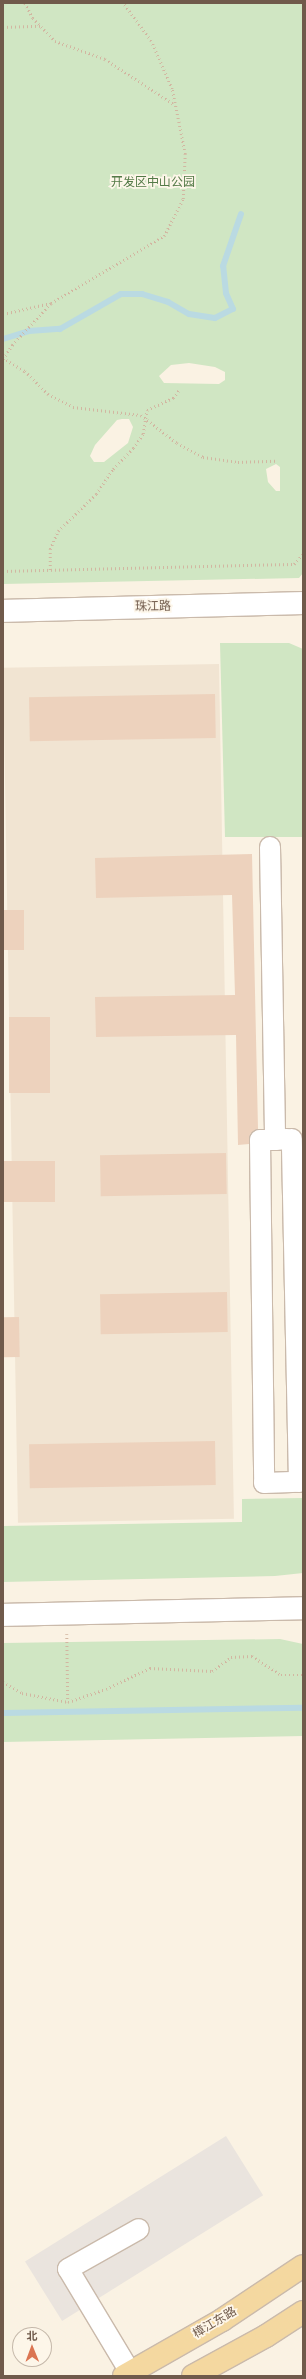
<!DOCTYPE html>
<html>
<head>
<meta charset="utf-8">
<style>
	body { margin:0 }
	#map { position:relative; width:306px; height:2379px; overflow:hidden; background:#faf2e3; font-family:Arial,"Noto Sans SC",sans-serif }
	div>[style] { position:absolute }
	.residential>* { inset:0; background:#f1e4d2; transform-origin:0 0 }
	.industrial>* { inset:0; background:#eae4de; transform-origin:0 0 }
	.green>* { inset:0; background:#d0e6c3 }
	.stream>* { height:6px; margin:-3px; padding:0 3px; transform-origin:3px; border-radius:3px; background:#badae2 }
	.building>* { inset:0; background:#edd2bd; transform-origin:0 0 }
	.path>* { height:2.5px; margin-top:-1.25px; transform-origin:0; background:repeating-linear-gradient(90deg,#d2b6a1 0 1px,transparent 0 4px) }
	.roads { filter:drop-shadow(1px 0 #cabaab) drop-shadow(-1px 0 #cabaab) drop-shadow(0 1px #cabaab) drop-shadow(0 -1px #cabaab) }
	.minor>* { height:20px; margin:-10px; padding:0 10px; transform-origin:10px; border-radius:10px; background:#fff }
	.tertiary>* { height:22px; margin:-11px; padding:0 11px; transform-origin:11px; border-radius:11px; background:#fff }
	.primary>* { height:22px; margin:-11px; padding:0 11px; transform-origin:11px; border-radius:11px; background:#f4d8a0 }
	span { translate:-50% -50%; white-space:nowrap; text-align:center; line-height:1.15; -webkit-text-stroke:3.5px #fdf6e9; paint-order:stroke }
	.park-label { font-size:12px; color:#547a47 }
	.street-label { font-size:12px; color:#705a4b }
	.frame { position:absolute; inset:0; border:4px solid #705a4b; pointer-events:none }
	.north { position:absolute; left:12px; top:2327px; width:40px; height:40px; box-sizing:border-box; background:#fdf6e9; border:1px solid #c5b8aa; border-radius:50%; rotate:359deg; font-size:11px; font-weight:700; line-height:16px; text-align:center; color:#705a4b }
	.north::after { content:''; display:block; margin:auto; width:14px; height:18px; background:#db7552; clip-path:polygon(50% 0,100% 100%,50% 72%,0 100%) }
</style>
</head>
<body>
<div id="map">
	<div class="residential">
		<i style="left:219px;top:664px;width:855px;height:216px;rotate:89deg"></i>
	</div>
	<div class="industrial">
		<i style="left:226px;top:2136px;width:70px;height:237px;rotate:58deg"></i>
	</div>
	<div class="green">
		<i style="clip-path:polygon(evenodd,3px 3px,303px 3px,303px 573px,299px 578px,3px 584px,3px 3px,189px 363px,215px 367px,225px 372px,225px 380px,219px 384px,164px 383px,159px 376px,171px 365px,189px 363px,3px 3px,122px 419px,129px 419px,133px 427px,128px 443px,104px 462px,94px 462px,90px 456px,95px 445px,117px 420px,122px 419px,3px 3px,276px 464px,280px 467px,280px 491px,276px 491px,268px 482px,266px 469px,276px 464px)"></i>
		<i style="clip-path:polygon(220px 643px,289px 643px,303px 649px,303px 837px,225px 837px)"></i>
		<i style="clip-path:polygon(303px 1498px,303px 1573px,275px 1576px,3px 1582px,3px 1526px,242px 1522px,242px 1499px)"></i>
		<i style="clip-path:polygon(280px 1639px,303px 1644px,303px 1736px,3px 1742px,3px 1643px)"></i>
	</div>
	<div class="stream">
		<i style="left:3px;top:339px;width:27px;rotate:-17deg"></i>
		<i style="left:29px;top:331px;width:31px;rotate:-4deg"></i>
		<i style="left:60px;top:329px;width:70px;rotate:-29.8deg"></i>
		<i style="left:121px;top:294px;width:21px"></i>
		<i style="left:142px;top:294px;width:27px;rotate:17deg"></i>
		<i style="left:168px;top:302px;width:24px;rotate:30deg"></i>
		<i style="left:189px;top:314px;width:26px;rotate:9deg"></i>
		<i style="left:215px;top:318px;width:20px;rotate:-27deg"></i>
		<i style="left:233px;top:309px;width:17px;rotate:-114deg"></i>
		<i style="left:226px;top:293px;width:27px;rotate:-96deg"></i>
		<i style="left:223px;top:266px;width:55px;rotate:-70.9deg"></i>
		<i style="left:3px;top:1713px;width:300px;rotate:-1deg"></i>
	</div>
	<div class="building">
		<i style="left:215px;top:694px;width:44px;height:186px;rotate:89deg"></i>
		<i style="clip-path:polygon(252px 854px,258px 1129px,250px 1134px,249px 1144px,238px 1145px,236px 1035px,96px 1037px,95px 997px,235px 995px,232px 895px,96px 898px,95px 858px)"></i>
		<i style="left:3px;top:910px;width:21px;height:40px"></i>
		<i style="left:50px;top:1017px;width:76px;height:41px;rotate:90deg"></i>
		<i style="left:226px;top:1153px;width:41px;height:126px;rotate:89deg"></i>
		<i style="left:55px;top:1161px;width:41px;height:52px;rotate:90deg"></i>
		<i style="left:227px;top:1292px;width:40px;height:127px;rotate:89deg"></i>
		<i style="left:19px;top:1317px;width:40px;height:16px;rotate:89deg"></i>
		<i style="left:215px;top:1441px;width:44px;height:186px;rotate:89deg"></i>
	</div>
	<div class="path">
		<i style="left:25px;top:3px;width:17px;rotate:62deg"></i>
		<i style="left:33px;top:18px;width:32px;rotate:46deg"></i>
		<i style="left:55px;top:41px;width:53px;rotate:19.8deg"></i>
		<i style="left:105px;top:59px;width:84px;rotate:33.3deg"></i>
		<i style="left:3px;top:27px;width:37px;rotate:-2deg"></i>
		<i style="left:3px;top:314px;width:49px;rotate:-12.9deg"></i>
		<i style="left:3px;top:358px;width:26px;rotate:31deg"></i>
		<i style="left:25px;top:371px;width:33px;rotate:45deg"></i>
		<i style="left:48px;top:394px;width:28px;rotate:27deg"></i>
		<i style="left:73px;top:407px;width:68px;rotate:6.7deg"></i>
		<i style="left:141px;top:415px;width:46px;rotate:37.9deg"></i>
		<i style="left:177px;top:443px;width:30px;rotate:28deg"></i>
		<i style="left:203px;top:457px;width:35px;rotate:8deg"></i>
		<i style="left:238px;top:462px;width:37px;rotate:-2deg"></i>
		<i style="left:3px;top:359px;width:17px;rotate:-57deg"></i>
		<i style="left:12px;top:345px;width:57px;rotate:-47.1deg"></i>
		<i style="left:51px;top:303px;width:131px;rotate:-30.7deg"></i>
		<i style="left:164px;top:236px;width:42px;rotate:-62.8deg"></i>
		<i style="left:183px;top:199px;width:45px;rotate:-87.5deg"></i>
		<i style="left:185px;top:154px;width:66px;rotate:-101.3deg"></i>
		<i style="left:172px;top:89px;width:52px;rotate:-113.6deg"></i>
		<i style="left:151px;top:41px;width:47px;rotate:-126.4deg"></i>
		<i style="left:50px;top:570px;width:21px;rotate:-90deg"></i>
		<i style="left:50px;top:549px;width:20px;rotate:-66deg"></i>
		<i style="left:58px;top:531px;width:53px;rotate:-44.2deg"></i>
		<i style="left:96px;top:494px;width:30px;rotate:-56deg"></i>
		<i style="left:113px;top:469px;width:29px;rotate:-46deg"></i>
		<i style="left:133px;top:448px;width:17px;rotate:-54deg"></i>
		<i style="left:143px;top:434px;width:24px;rotate:-81deg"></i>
		<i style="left:147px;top:410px;width:29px;rotate:-25deg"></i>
		<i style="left:173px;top:398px;width:10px;rotate:-53deg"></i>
		<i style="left:3px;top:571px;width:291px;rotate:-1.4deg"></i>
		<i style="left:294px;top:564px;width:13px;rotate:-48deg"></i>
		<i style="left:67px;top:1634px;width:68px;rotate:89.2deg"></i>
		<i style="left:3px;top:1682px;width:22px;rotate:30deg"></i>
		<i style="left:22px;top:1693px;width:47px;rotate:11.1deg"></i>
		<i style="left:68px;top:1702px;width:40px;rotate:-18.9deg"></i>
		<i style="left:106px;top:1689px;width:49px;rotate:-25.5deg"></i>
		<i style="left:150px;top:1668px;width:62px;rotate:2.8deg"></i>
		<i style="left:212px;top:1671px;width:24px;rotate:-36deg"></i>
		<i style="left:231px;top:1657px;width:21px;rotate:-3deg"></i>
		<i style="left:252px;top:1656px;width:35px;rotate:33deg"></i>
		<i style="left:281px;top:1675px;width:22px"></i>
	</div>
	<div class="roads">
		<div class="minor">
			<i style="left:270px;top:847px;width:293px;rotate:89deg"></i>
			<i style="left:275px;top:1140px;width:12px;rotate:-5deg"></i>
			<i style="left:275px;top:1140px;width:15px;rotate:180deg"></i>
			<i style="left:260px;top:1140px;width:343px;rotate:89.3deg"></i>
			<i style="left:264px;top:1483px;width:35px;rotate:-2deg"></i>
			<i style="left:299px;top:1482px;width:343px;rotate:-91.2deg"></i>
			<i style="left:130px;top:2372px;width:120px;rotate:-121deg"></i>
			<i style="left:68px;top:2269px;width:81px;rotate:-29.4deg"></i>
		</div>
		<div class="tertiary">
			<i style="left:3px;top:611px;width:300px;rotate:-1.5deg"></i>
			<i style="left:3px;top:1615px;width:300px;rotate:-1.3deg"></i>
		</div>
		<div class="primary">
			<i style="left:124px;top:2376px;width:113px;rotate:-29.7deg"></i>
			<i style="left:222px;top:2320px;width:97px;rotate:-33.7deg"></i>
			<i style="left:193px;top:2376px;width:83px;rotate:-28.7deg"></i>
			<i style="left:266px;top:2336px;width:44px;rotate:-33deg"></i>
		</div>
	</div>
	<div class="park-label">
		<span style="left:153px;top:183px">开发区中山公园</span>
	</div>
	<div class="street-label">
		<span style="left:153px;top:607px;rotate:-1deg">珠江路</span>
		<span style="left:215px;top:2323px;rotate:-31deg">樟江东路</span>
	</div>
	<div class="frame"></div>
	<div class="north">北</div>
</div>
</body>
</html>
